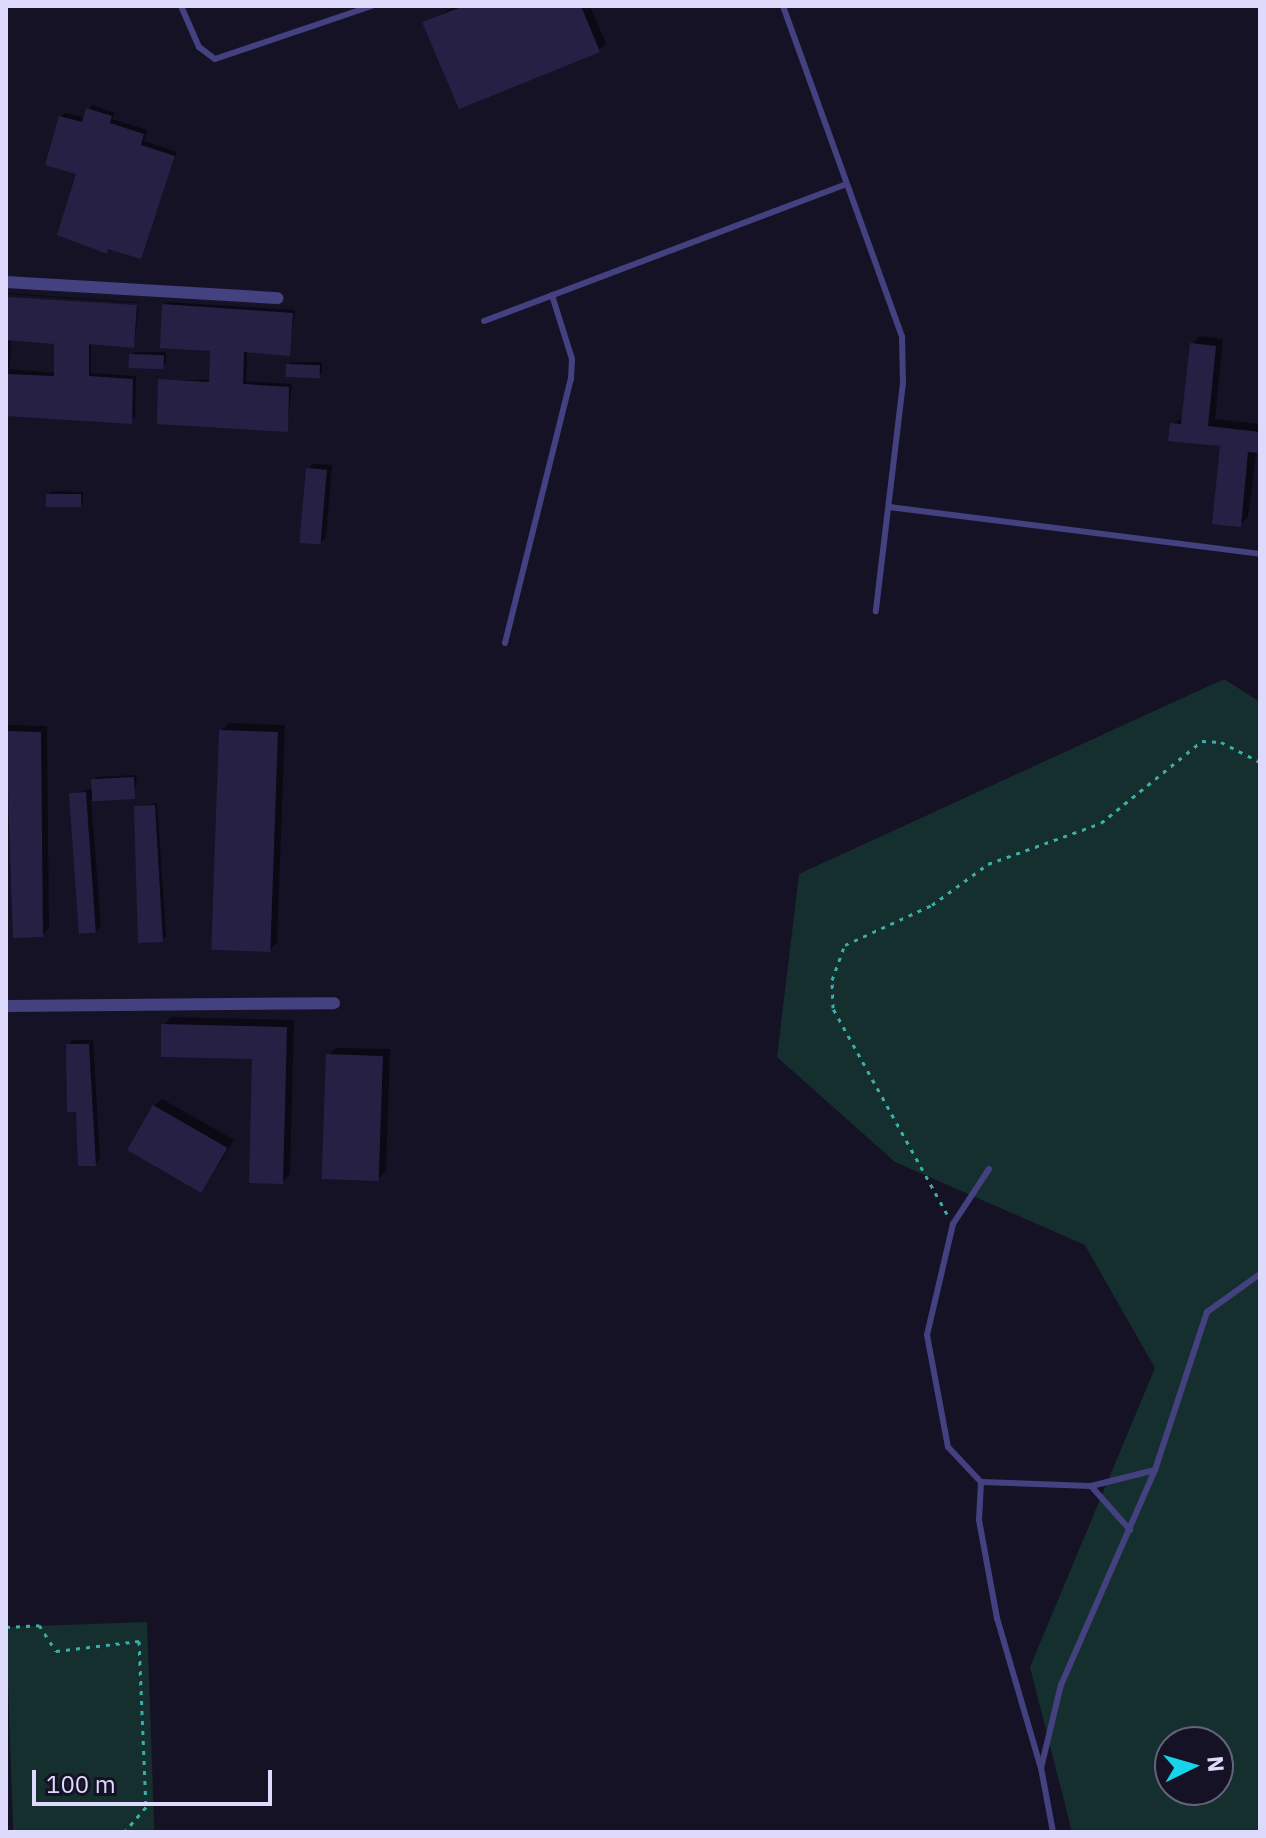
<!DOCTYPE html>
<html>
<head>
<meta charset="utf-8">
<style>
	body { margin:0 }
	#map { position:relative; width:1266px; height:1838px; overflow:hidden; background:#151226; font-family:"IBM Plex Sans",sans-serif }
	div>[style] { position:absolute }
	.green>* { inset:0; background:#152f2e; transform-origin:0 0 }
	.shadow>* { inset:0; background:#0007; transform-origin:0 0 }
	.building>* { inset:0; background:#272045; transform-origin:0 0 }
	.path>* { height:3px; margin-top:-1.5px; transform-origin:0; background:repeating-linear-gradient(90deg,#3baea8 0 4px,transparent 0 10px) }
	.service>* { height:6px; margin:-3px; padding:0 3px; transform-origin:3px; border-radius:3px; background:#444180 }
	.minor>* { height:12px; margin:-6px; padding:0 6px; transform-origin:6px; border-radius:6px; background:#444180 }
	span { translate:-50% -50%; white-space:nowrap; text-align:center; line-height:1.15; -webkit-text-stroke:8px #151226; paint-order:stroke }
	.frame { position:absolute; inset:0; border:8px solid #dedafc; pointer-events:none }
	.north { position:absolute; left:1154px; top:1726px; width:80px; height:80px; box-sizing:border-box; background:#151226; border:2px solid #65627c; border-radius:50%; rotate:85deg; font-size:22px; font-weight:700; line-height:32px; text-align:center; color:#dedafc }
	.north::after { content:''; display:block; margin:auto; width:28px; height:36px; background:#18d4e9; clip-path:polygon(50% 0,100% 100%,50% 72%,0 100%) }
	.scale { position:absolute; left:32px; top:1770px; width:240px; height:36px; box-sizing:border-box; border:4px solid #dedafc; border-top:0; padding-left:10px; font-size:24px; line-height:28px; white-space:nowrap; color:#dedafc; -webkit-text-stroke:6px #151226; paint-order:stroke }
</style>
</head>
<body>
<div id="map">
	<div class="green">
		<i style="clip-path:polygon(evenodd,1224px 679px,1260px 702px,1260px 1832px,1072px 1832px,1030px 1667px,1155px 1368px,1085px 1245px,895px 1162px,777px 1057px,799px 874px,1224px 679px,1170px 1742px,1218px 1742px,1218px 1790px,1170px 1790px,1170px 1742px)"></i>
		<i style="left:147px;top:1622px;width:210px;height:141px;rotate:88deg"></i>
	</div>
	<div class="shadow">
		<i style="clip-path:polygon(456px 6px,590px 6px,606px 43px,599px 50px,425px 23px)"></i>
		<i style="clip-path:polygon(92px 105px,115px 113px,112px 119px,147px 130px,144px 141px,177px 152px,141px 256px,110px 247px,106px 251px,78px 172px,61px 117px,65px 113px,85px 118px)"></i>
		<i style="left:6px;top:293px;width:133px;height:1px;rotate:4deg"></i>
		<i style="clip-path:polygon(evenodd,6px 298px,139px 307px,134px 346px,91px 343px,91px 373px,136px 376px,135px 418px,6px 414px,6px 298px,11px 339px,56px 342px,56px 373px,10px 369px,11px 339px)"></i>
		<i style="clip-path:polygon(168px 302px,295px 310px,289px 354px,247px 351px,246px 381px,292px 384px,287px 430px,160px 380px,211px 380px,212px 349px,164px 305px)"></i>
		<i style="clip-path:polygon(1200px 336px,1223px 339px,1215px 419px,1260px 424px,1248px 517px,1240px 525px,1222px 444px,1172px 424px,1184px 417px,1192px 344px)"></i>
		<i style="clip-path:polygon(135px 352px,166px 352px,166px 363px,163px 366px,131px 355px)"></i>
		<i style="clip-path:polygon(291px 362px,322px 362px,322px 373px,319px 376px,288px 365px)"></i>
		<i style="clip-path:polygon(313px 464px,332px 465px,326px 537px,321px 542px,308px 469px)"></i>
		<i style="clip-path:polygon(52px 491px,83px 492px,83px 503px,80px 506px,48px 495px)"></i>
		<i style="clip-path:polygon(229px 723px,285px 725px,277px 943px,269px 951px,221px 731px)"></i>
		<i style="clip-path:polygon(6px 725px,47px 726px,49px 928px,42px 935px,12px 771px,6px 771px)"></i>
		<i style="clip-path:polygon(137px 775px,134px 797px,91px 800px,101px 926px,95px 931px,72px 794px,93px 788px,96px 777px)"></i>
		<i style="clip-path:polygon(157px 803px,166px 936px,162px 940px,136px 807px)"></i>
		<i style="clip-path:polygon(171px 1017px,294px 1020px,290px 1174px,282px 1182px,254px 1057px,163px 1025px)"></i>
		<i style="clip-path:polygon(73px 1040px,93px 1040px,100px 1159px,95px 1164px,78px 1110px,68px 1045px)"></i>
		<i style="clip-path:polygon(336px 1048px,390px 1049px,386px 1171px,378px 1179px,328px 1055px)"></i>
		<i style="clip-path:polygon(162px 1099px,234px 1140px,203px 1191px,154px 1106px)"></i>
	</div>
	<div class="building">
		<i style="clip-path:polygon(464px 6px,581px 6px,600px 52px,459px 109px,422px 22px)"></i>
		<i style="clip-path:polygon(86px 108px,112px 116px,110px 123px,144px 134px,141px 145px,175px 156px,141px 259px,108px 249px,107px 254px,57px 235px,76px 174px,45px 165px,59px 116px,82px 122px)"></i>
		<i style="clip-path:polygon(6px 297px,137px 305px,134px 348px,89px 344px,89px 376px,133px 379px,132px 424px,6px 416px,6px 374px,54px 376px,54px 344px,6px 340px)"></i>
		<i style="clip-path:polygon(162px 304px,293px 313px,290px 356px,244px 352px,243px 384px,289px 387px,288px 432px,157px 424px,158px 379px,209px 382px,210px 351px,160px 348px)"></i>
		<i style="clip-path:polygon(1190px 343px,1216px 346px,1208px 426px,1260px 432px,1260px 453px,1248px 452px,1241px 527px,1212px 524px,1220px 446px,1168px 441px,1170px 423px,1181px 424px)"></i>
		<i style="left:129px;top:354px;width:35px;height:14px;rotate:2deg"></i>
		<i style="left:286px;top:364px;width:34px;height:13px;rotate:2deg"></i>
		<i style="left:306px;top:468px;width:21px;height:75px;rotate:5deg"></i>
		<i style="left:46px;top:494px;width:35px;height:13px"></i>
		<i style="left:219px;top:730px;width:59px;height:220px;rotate:2deg"></i>
		<i style="clip-path:polygon(6px 731px,41px 732px,43px 937px,13px 938px)"></i>
		<i style="left:134px;top:777px;width:22px;height:43px;rotate:87deg"></i>
		<i style="left:86px;top:792px;width:141px;height:17px;rotate:86deg"></i>
		<i style="clip-path:polygon(155px 805px,163px 942px,138px 943px,134px 806px)"></i>
		<i style="clip-path:polygon(161px 1024px,287px 1027px,283px 1184px,249px 1183px,252px 1059px,161px 1057px)"></i>
		<i style="clip-path:polygon(66px 1044px,89px 1044px,96px 1166px,78px 1166px,76px 1112px,67px 1112px)"></i>
		<i style="left:326px;top:1054px;width:57px;height:125px;rotate:2deg"></i>
		<i style="left:153px;top:1105px;width:86px;height:52px;rotate:30deg"></i>
	</div>
	<div class="path">
		<i style="left:947px;top:1214px;width:235px;rotate:-119deg"></i>
		<i style="left:833px;top:1008px;width:28px;rotate:-92deg"></i>
		<i style="left:832px;top:980px;width:37px;rotate:-70deg"></i>
		<i style="left:845px;top:945px;width:96px;rotate:-24.7deg"></i>
		<i style="left:932px;top:905px;width:69px;rotate:-36.2deg"></i>
		<i style="left:988px;top:864px;width:120px;rotate:-19.9deg"></i>
		<i style="left:1101px;top:823px;width:130px;rotate:-39.1deg"></i>
		<i style="left:1202px;top:741px;width:19px;rotate:3deg"></i>
		<i style="left:1221px;top:742px;width:44px;rotate:27.1deg"></i>
		<i style="left:6px;top:1627px;width:33px;rotate:-3deg"></i>
		<i style="left:39px;top:1625px;width:31px;rotate:57deg"></i>
		<i style="left:56px;top:1651px;width:84px;rotate:-6.9deg"></i>
		<i style="left:139px;top:1641px;width:166px;rotate:87.6deg"></i>
		<i style="left:146px;top:1807px;width:33px;rotate:131deg"></i>
	</div>
	<div class="service">
		<i style="left:181px;top:6px;width:45px;rotate:66.3deg"></i>
		<i style="left:199px;top:47px;width:20px;rotate:37deg"></i>
		<i style="left:215px;top:59px;width:166px;rotate:-18.7deg"></i>
		<i style="left:783px;top:6px;width:352px;rotate:70.2deg"></i>
		<i style="left:902px;top:337px;width:46px;rotate:88.8deg"></i>
		<i style="left:903px;top:383px;width:230px;rotate:96.8deg"></i>
		<i style="left:484px;top:321px;width:387px;rotate:-20.7deg"></i>
		<i style="left:889px;top:507px;width:374px;rotate:7.2deg"></i>
		<i style="left:505px;top:643px;width:272px;rotate:-76deg"></i>
		<i style="left:571px;top:379px;width:20px;rotate:-87deg"></i>
		<i style="left:572px;top:359px;width:67px;rotate:-107.4deg"></i>
		<i style="left:989px;top:1169px;width:66px;rotate:123.2deg"></i>
		<i style="left:953px;top:1224px;width:114px;rotate:103.2deg"></i>
		<i style="left:927px;top:1335px;width:114px;rotate:79.4deg"></i>
		<i style="left:948px;top:1447px;width:48px;rotate:46.7deg"></i>
		<i style="left:981px;top:1482px;width:38px;rotate:93deg"></i>
		<i style="left:979px;top:1520px;width:100px;rotate:79.6deg"></i>
		<i style="left:997px;top:1618px;width:156px;rotate:73.7deg"></i>
		<i style="left:981px;top:1482px;width:110px;rotate:2.1deg"></i>
		<i style="left:1091px;top:1486px;width:66px;rotate:-14deg"></i>
		<i style="left:1091px;top:1486px;width:59px;rotate:48.4deg"></i>
		<i style="left:1053px;top:1832px;width:65px;rotate:-100.6deg"></i>
		<i style="left:1041px;top:1768px;width:85px;rotate:-76.5deg"></i>
		<i style="left:1061px;top:1685px;width:235px;rotate:-66.4deg"></i>
		<i style="left:1155px;top:1470px;width:166px;rotate:-71.8deg"></i>
		<i style="left:1207px;top:1312px;width:65px;rotate:-35.6deg"></i>
	</div>
	<div class="minor">
		<i style="left:6px;top:282px;width:272px;rotate:3.4deg"></i>
		<i style="left:6px;top:1006px;width:328px;rotate:-0.5deg"></i>
	</div>
	<div class="frame"></div>
	<div class="north">N</div>
	<div class="scale">100 m</div>
</div>
</body>
</html>
